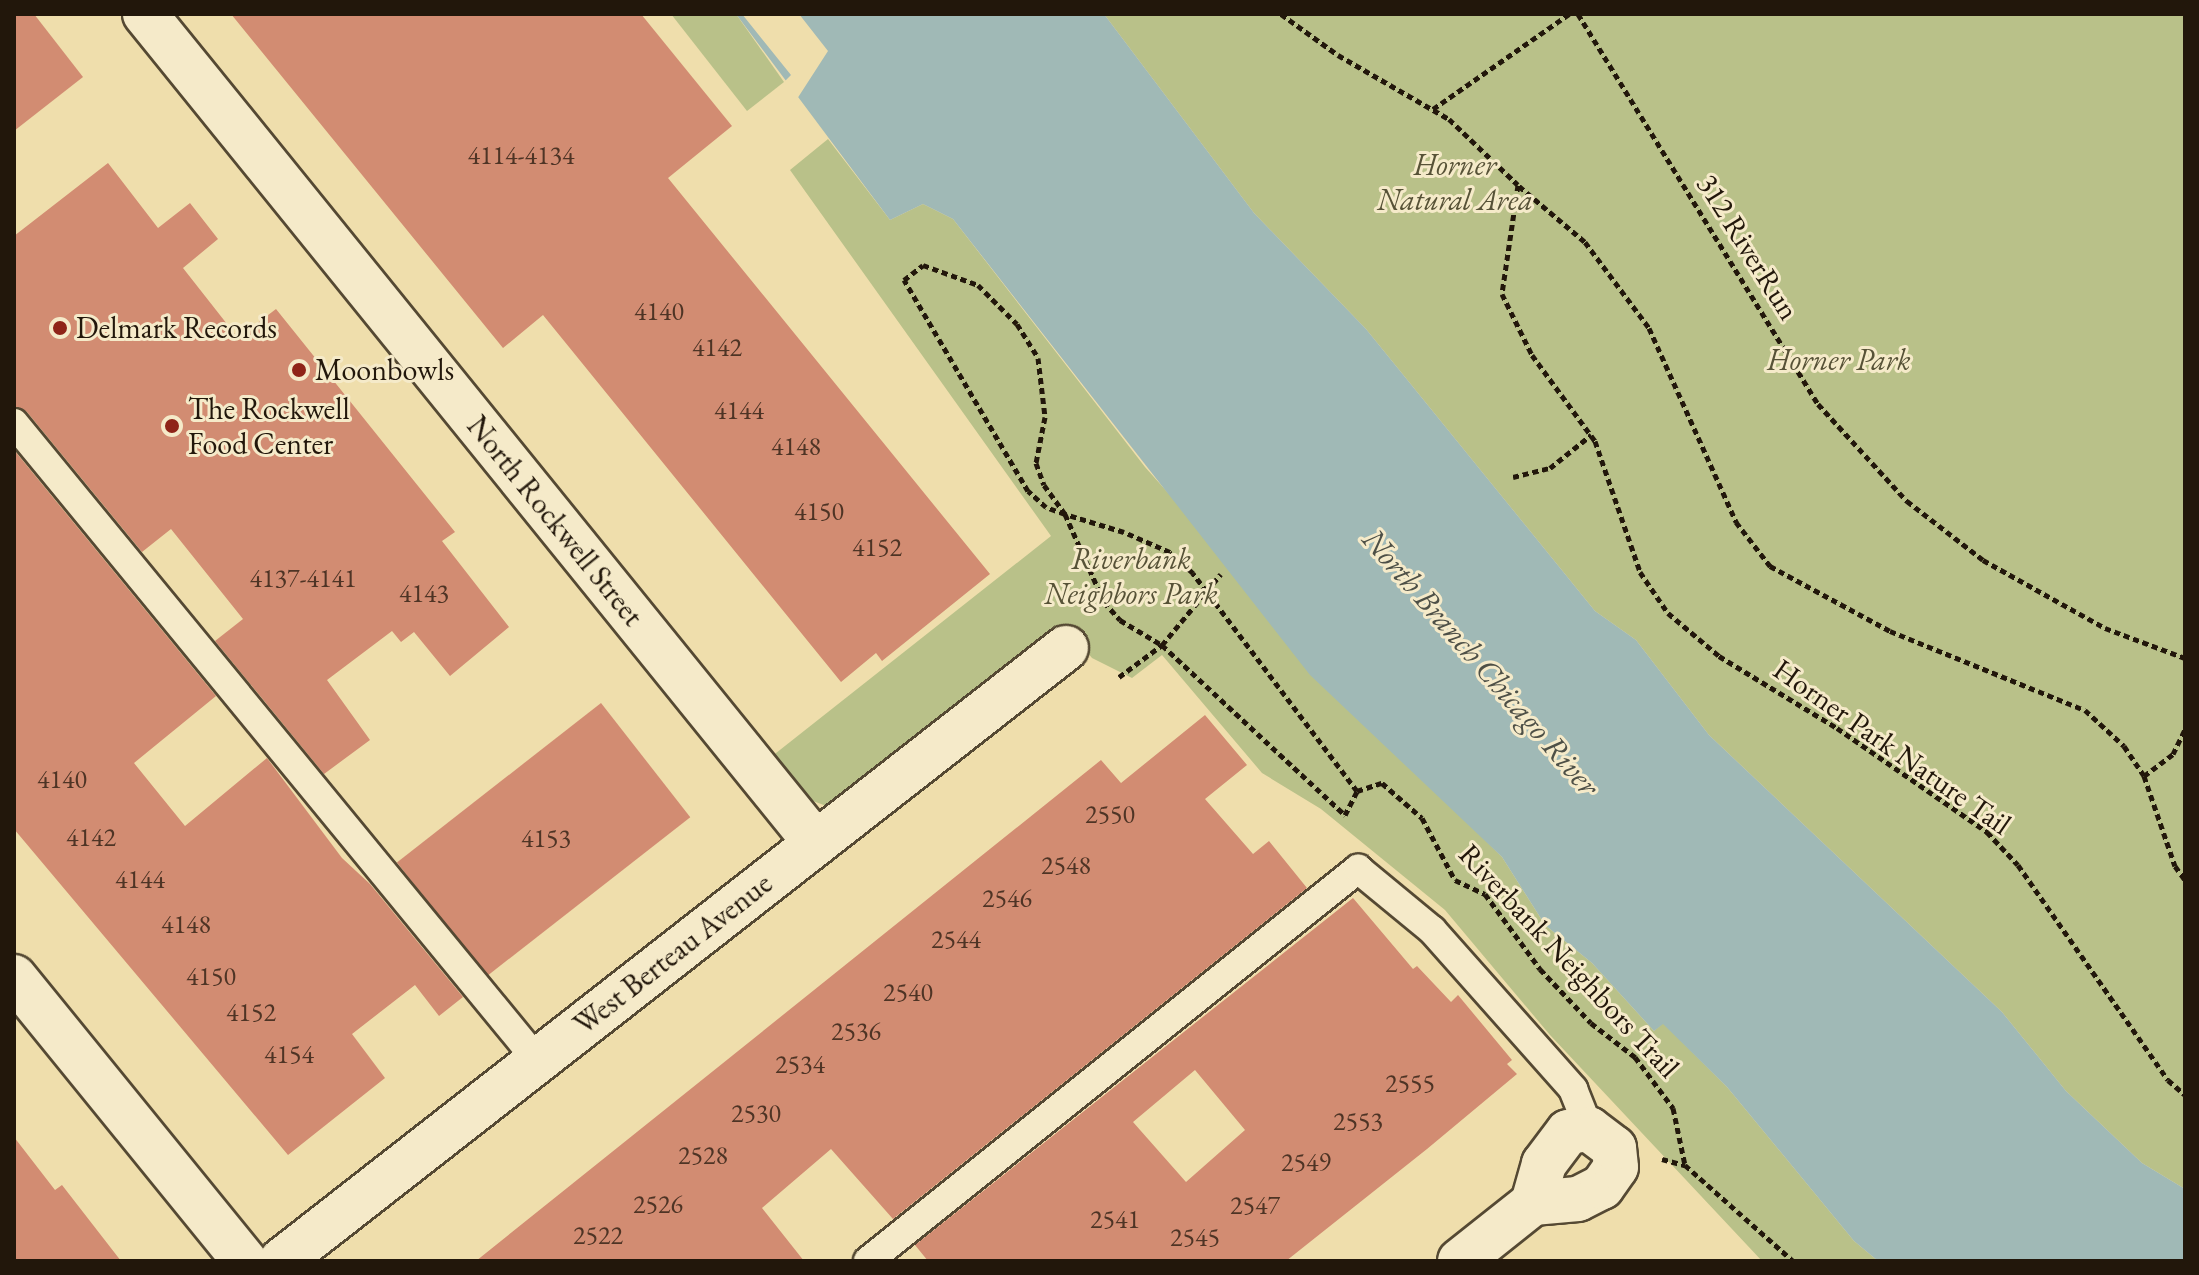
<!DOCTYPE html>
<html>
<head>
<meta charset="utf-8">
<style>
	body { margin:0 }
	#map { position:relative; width:2199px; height:1275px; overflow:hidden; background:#efdeac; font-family:"EB Garamond",serif }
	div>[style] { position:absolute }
	.green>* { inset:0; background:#b9c189 }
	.water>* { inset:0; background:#a0b9b6 }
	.pier>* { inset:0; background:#efdeac }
	.building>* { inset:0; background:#d28c72; transform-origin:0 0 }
	.path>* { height:5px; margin-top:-2.5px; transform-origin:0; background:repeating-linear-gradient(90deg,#22170b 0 6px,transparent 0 10px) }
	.roads { filter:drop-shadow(2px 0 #554933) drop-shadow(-2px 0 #554933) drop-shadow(0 2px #554933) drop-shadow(0 -2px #554933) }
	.lane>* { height:28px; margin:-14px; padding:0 14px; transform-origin:14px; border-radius:14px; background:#f5eac9 }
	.street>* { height:44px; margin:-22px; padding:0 22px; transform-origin:22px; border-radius:22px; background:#f5eac9 }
	.dots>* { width:22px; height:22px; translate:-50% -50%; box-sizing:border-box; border:4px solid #f5eac9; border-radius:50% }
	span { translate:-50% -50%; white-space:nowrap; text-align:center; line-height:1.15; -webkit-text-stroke:6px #f5eac9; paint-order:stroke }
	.number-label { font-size:26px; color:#4e3425 }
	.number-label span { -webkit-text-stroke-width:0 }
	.park-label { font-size:30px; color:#575237; font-style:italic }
	.street-label { font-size:30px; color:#22170b }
	.poi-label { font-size:30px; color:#22170b }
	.left { translate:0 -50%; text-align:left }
	.water-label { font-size:32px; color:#4e5047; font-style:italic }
	.frame { position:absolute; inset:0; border:16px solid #22170b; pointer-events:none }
</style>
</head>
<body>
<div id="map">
	<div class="green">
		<i style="clip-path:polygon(671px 14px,736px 14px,784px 82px,747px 111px)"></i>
		<i style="clip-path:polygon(1104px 14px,2185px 14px,2185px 1189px,2142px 1163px,2066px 1091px,2002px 1012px,1709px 735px,1636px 640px,1595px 611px,1366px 329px,1254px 213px)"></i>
		<i style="clip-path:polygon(828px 139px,890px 220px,923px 204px,953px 219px,1145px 467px,1413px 768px,1502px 857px,1545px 925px,1592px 963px,1654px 1031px,1663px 1023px,1727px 1087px,1854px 1241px,1878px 1261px,1762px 1261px,1550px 1035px,1445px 910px,1321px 809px,1262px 773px,1162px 655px,1132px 678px,1092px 658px,1065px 625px,829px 807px,813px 801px,787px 778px,771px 757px,1051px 536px,790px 170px)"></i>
	</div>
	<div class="water">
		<i style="clip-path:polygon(736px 14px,1104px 14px,1254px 213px,1366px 329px,1595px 611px,1636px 640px,1709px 735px,2002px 1012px,2066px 1091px,2142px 1163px,2185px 1189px,2185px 1261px,1878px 1261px,1854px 1241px,1727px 1087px,1663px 1024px,1654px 1031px,1592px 963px,1545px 925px,1502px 857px,1310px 675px,953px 219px,923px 204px,890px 220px)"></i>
	</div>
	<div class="pier">
		<i style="clip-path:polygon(742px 14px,799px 14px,828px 51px,797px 99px,784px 82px,791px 75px)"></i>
	</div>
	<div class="building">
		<i style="clip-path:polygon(14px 14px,34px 14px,83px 77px,14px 131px)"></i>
		<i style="clip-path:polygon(231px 14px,641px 14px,732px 126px,668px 178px,990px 574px,882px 661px,876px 653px,841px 682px,543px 315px,503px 348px)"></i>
		<i style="clip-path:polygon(108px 163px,158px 228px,190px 203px,218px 239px,183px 268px,238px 338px,276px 309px,455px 532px,442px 541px,509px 627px,450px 676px,414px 632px,401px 642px,392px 631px,327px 680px,370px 740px,324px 774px,215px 641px,243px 619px,171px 529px,142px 552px,27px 412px,14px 406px,14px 236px)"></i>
		<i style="clip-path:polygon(14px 450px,216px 696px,134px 763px,185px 826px,267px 758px,342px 858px,370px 884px,463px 997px,439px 1016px,415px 985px,352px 1034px,385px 1078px,288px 1155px,14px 829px)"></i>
		<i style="left:601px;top:703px;width:145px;height:259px;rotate:52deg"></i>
		<i style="clip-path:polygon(1205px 715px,1247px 765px,1205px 799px,1253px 854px,1269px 841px,1307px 888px,893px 1219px,831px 1149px,762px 1208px,804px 1261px,476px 1261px,1101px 760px,1121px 783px)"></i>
		<i style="clip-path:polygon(evenodd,1353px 898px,1413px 969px,1417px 966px,1451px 1002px,1458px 995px,1512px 1060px,1507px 1064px,1517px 1074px,1427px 1149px,1286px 1261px,928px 1261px,915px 1245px,1353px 898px,1195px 1070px,1245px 1130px,1186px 1182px,1133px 1122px,1195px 1070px)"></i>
		<i style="clip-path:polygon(14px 1137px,55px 1190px,62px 1185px,121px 1261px,14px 1261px)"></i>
	</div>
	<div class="path">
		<i style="left:1281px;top:14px;width:70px;rotate:35.7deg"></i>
		<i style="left:1338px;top:55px;width:128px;rotate:30deg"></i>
		<i style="left:1449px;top:119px;width:95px;rotate:43.7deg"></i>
		<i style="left:1518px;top:185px;width:110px;rotate:98.4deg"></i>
		<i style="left:1502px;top:294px;width:68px;rotate:63.8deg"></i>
		<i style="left:1532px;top:355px;width:107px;rotate:53.8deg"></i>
		<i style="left:1595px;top:441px;width:139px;rotate:71deg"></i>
		<i style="left:1640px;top:572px;width:50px;rotate:55.7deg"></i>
		<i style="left:1668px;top:613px;width:67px;rotate:40.1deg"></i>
		<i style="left:1719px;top:656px;width:138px;rotate:31.4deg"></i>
		<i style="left:1837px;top:728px;width:183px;rotate:34.7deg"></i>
		<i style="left:1987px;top:832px;width:45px;rotate:46.8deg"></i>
		<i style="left:2018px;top:865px;width:262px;rotate:55.1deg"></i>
		<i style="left:2168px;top:1080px;width:23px;rotate:41deg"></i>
		<i style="left:1578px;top:14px;width:458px;rotate:58.4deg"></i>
		<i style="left:1818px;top:404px;width:132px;rotate:47.5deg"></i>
		<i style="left:1907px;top:501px;width:96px;rotate:37.8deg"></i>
		<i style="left:1983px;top:560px;width:140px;rotate:29.1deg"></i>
		<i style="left:2105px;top:628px;width:85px;rotate:20.6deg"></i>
		<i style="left:1433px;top:109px;width:166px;rotate:-34.9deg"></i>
		<i style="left:1519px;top:186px;width:87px;rotate:40.3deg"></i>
		<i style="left:1585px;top:242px;width:107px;rotate:53.3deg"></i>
		<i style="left:1649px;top:328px;width:213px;rotate:65.8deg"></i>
		<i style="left:1736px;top:522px;width:56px;rotate:52.3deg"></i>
		<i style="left:1770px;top:566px;width:136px;rotate:28.4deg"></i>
		<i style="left:1890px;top:631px;width:210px;rotate:22.1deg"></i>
		<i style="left:2085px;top:710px;width:53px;rotate:42.7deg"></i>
		<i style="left:2124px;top:746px;width:36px;rotate:56deg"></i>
		<i style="left:2144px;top:776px;width:95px;rotate:71deg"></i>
		<i style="left:2175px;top:866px;width:17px;rotate:54deg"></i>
		<i style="left:1513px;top:477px;width:38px;rotate:-14deg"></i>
		<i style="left:1550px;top:468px;width:53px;rotate:-38.8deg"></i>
		<i style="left:1119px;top:677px;width:54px;rotate:-36.7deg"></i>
		<i style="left:1162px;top:645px;width:92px;rotate:-50.3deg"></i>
		<i style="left:2144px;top:776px;width:36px;rotate:-37deg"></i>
		<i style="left:2173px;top:754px;width:28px;rotate:-64deg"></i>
		<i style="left:1357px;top:791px;width:273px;rotate:-127deg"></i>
		<i style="left:1193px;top:573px;width:31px;rotate:-138deg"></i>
		<i style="left:1170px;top:552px;width:50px;rotate:-156.5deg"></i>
		<i style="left:1124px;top:532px;width:62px;rotate:-163deg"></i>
		<i style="left:1065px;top:514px;width:20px;rotate:-160deg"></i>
		<i style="left:1046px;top:507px;width:24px;rotate:-138deg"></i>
		<i style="left:1028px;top:491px;width:245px;rotate:-120.4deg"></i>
		<i style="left:904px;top:280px;width:24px;rotate:-38deg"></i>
		<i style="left:923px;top:265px;width:59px;rotate:20deg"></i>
		<i style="left:978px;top:285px;width:55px;rotate:45deg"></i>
		<i style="left:1017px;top:324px;width:40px;rotate:58deg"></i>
		<i style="left:1038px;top:358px;width:59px;rotate:83.2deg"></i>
		<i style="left:1045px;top:417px;width:47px;rotate:101.1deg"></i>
		<i style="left:1036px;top:463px;width:23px;rotate:70deg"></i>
		<i style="left:1044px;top:485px;width:36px;rotate:54deg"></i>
		<i style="left:1065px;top:514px;width:96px;rotate:66.1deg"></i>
		<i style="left:1104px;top:602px;width:24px;rotate:48deg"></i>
		<i style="left:1120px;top:620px;width:49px;rotate:30.8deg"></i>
		<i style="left:1162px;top:645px;width:250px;rotate:42.9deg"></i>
		<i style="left:1345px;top:815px;width:27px;rotate:-63deg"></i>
		<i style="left:1357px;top:791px;width:26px;rotate:-18deg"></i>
		<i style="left:1382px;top:783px;width:53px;rotate:41.2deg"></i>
		<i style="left:1422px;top:818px;width:70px;rotate:62deg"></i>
		<i style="left:1455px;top:880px;width:33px;rotate:25deg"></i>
		<i style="left:1485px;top:894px;width:93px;rotate:53.7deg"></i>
		<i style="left:1540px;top:969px;width:74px;rotate:46.6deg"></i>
		<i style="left:1591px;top:1023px;width:56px;rotate:37.7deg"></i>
		<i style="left:1635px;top:1057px;width:64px;rotate:53.3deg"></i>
		<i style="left:1673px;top:1108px;width:58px;rotate:78.1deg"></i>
		<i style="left:1685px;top:1165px;width:144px;rotate:41.6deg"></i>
		<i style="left:1662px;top:1159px;width:24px;rotate:15deg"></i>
	</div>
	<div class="roads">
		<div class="lane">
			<i style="left:14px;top:423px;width:824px;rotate:50.61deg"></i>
			<i style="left:868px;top:1261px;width:628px;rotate:-38.66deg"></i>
			<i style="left:1358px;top:869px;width:96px;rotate:39.5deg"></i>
			<i style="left:1432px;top:930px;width:213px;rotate:48.4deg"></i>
			<i style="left:1573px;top:1089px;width:43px;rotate:68.2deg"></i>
		</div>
		<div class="street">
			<i style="left:145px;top:14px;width:1065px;rotate:51.02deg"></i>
			<i style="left:14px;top:977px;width:366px;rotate:50.9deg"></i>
			<i style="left:281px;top:1261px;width:996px;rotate:-37.99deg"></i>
			<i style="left:1460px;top:1261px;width:93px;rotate:-38.5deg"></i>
			<i style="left:1533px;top:1203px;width:45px;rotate:-5.1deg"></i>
			<i style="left:1578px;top:1199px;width:27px;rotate:-27deg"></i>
			<i style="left:1602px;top:1187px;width:24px;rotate:-55deg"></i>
			<i style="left:1616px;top:1167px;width:19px;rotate:-96deg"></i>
			<i style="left:1614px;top:1148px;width:31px;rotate:-143deg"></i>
			<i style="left:1589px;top:1129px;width:21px;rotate:172deg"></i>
			<i style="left:1568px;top:1132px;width:40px;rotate:127deg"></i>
			<i style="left:1544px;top:1164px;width:41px;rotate:105.8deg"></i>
		</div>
	</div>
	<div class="dots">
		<i style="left:60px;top:328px;background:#8f2418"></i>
		<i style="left:299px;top:370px;background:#8f2418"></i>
		<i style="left:172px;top:426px;background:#8f2418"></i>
	</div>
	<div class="number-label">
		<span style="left:521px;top:156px">4114-4134</span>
		<span style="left:659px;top:312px">4140</span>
		<span style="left:717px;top:348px">4142</span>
		<span style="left:739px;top:411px">4144</span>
		<span style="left:796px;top:447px">4148</span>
		<span style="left:819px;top:512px">4150</span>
		<span style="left:877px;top:548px">4152</span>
		<span style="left:303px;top:579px">4137-4141</span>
		<span style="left:424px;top:594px">4143</span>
		<span style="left:62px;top:780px">4140</span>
		<span style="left:1110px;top:815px">2550</span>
		<span style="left:91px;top:838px">4142</span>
		<span style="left:546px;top:839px">4153</span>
		<span style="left:1066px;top:866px">2548</span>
		<span style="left:140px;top:880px">4144</span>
		<span style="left:1007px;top:899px">2546</span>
		<span style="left:186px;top:925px">4148</span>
		<span style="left:956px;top:940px">2544</span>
		<span style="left:211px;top:977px">4150</span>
		<span style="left:908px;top:993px">2540</span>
		<span style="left:251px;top:1013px">4152</span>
		<span style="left:856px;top:1032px">2536</span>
		<span style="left:289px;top:1055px">4154</span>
		<span style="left:800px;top:1065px">2534</span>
		<span style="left:1410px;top:1084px">2555</span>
		<span style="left:756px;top:1114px">2530</span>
		<span style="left:1358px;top:1122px">2553</span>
		<span style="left:703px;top:1156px">2528</span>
		<span style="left:1306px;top:1163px">2549</span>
		<span style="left:658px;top:1205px">2526</span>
		<span style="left:1255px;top:1206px">2547</span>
		<span style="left:1115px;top:1220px">2541</span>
		<span style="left:598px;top:1236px">2522</span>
		<span style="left:1195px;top:1238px">2545</span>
	</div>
	<div class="park-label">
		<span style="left:1455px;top:182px">Horner<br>Natural Area</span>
		<span style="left:1839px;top:360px">Horner Park</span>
		<span style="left:1131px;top:576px">Riverbank<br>Neighbors Park</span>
	</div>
	<div class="street-label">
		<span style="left:1748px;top:247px;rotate:58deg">312 RiverRun</span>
		<span style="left:555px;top:521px;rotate:51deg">North Rockwell Street</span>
		<span style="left:1892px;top:747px;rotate:35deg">Horner Park Nature Tail</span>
		<span style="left:673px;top:954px;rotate:-38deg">West Berteau Avenue</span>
		<span style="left:1569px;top:961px;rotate:47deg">Riverbank Neighbors Trail</span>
	</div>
	<div class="poi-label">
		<span class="left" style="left:76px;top:328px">Delmark Records</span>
		<span class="left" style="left:315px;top:370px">Moonbowls</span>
		<span class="left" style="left:188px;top:426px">The Rockwell<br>Food Center</span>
	</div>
	<div class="water-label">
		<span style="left:1481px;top:662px;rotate:49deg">North Branch Chicago River</span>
	</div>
	<div class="frame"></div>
</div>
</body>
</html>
